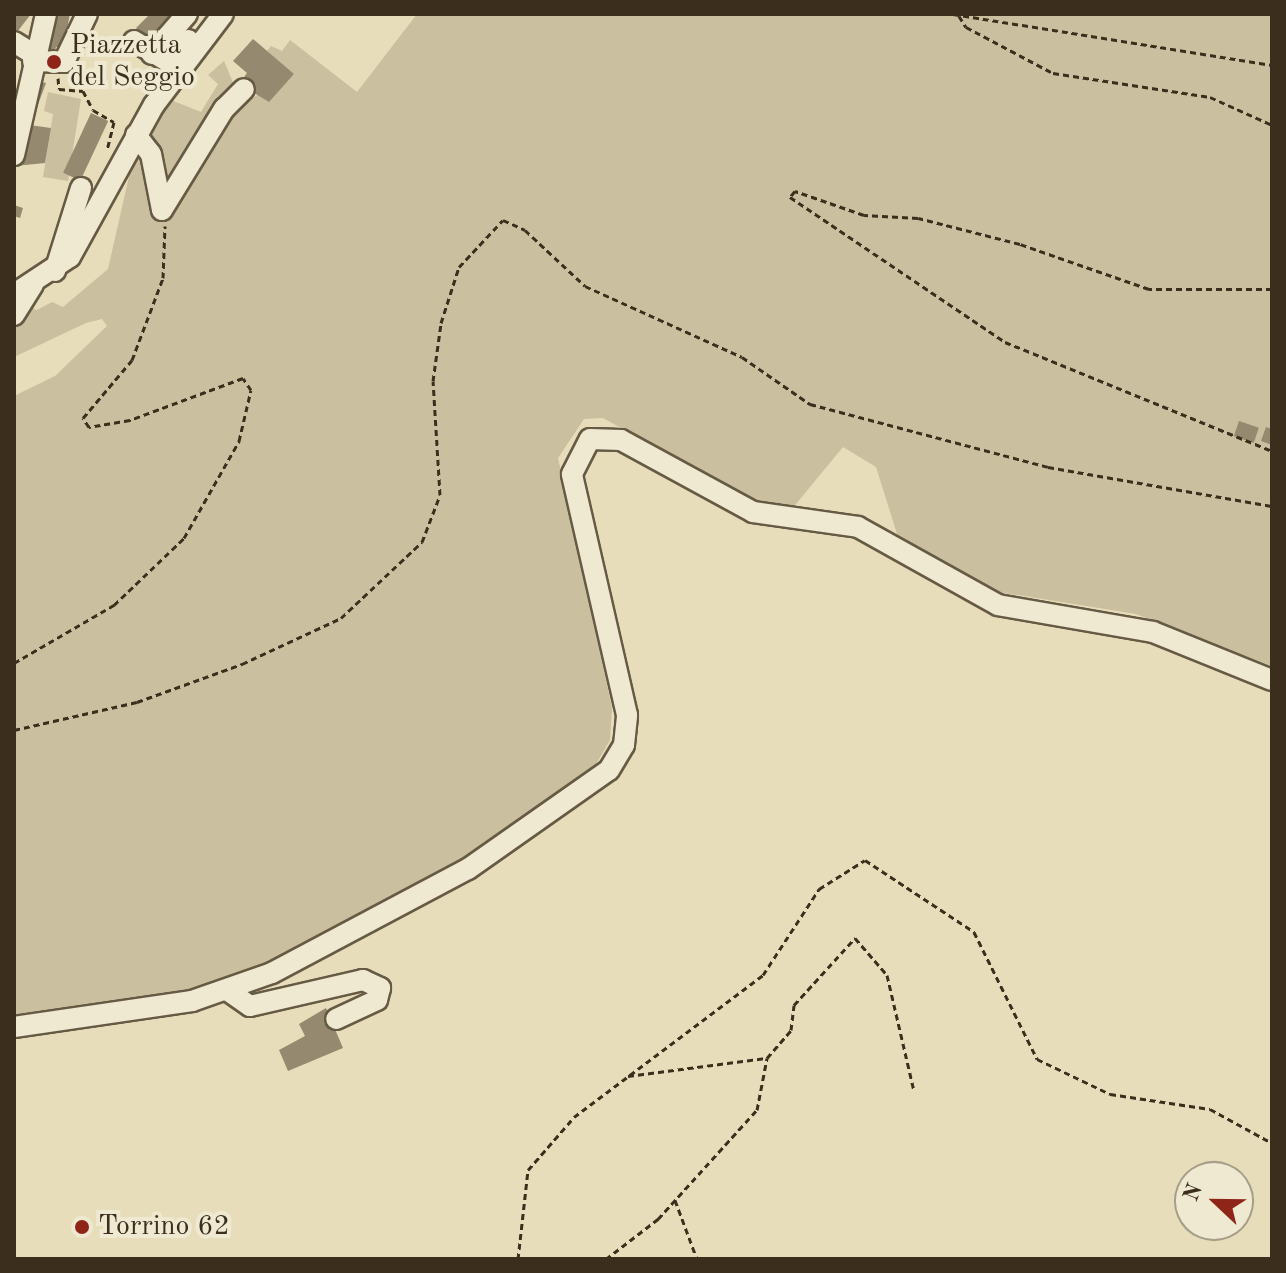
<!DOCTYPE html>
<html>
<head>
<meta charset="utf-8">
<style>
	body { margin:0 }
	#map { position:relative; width:1286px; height:1273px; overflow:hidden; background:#e7ddba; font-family:"Old Standard TT",serif }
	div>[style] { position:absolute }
	.green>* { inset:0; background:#cabf9f }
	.building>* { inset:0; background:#95896f; transform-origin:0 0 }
	.path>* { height:3px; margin-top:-1.5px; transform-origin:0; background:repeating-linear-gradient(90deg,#3c2e1d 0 6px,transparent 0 10px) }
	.roads { filter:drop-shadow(2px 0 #675a44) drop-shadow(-2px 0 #675a44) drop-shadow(0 2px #675a44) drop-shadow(0 -2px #675a44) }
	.minor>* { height:20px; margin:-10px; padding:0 10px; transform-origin:10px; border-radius:10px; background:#efe9d2 }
	.dots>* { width:22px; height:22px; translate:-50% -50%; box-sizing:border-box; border:4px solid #efe9d2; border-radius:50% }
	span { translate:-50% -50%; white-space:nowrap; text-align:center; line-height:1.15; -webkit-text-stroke:8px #efe9d2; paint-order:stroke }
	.poi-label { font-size:28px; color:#3c2e1d }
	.left { translate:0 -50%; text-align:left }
	.frame { position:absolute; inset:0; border:16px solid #3c2e1d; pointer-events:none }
	.north { position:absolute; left:1174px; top:1161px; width:80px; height:80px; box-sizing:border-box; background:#efe9d2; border:2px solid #a79e8a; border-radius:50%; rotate:292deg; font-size:22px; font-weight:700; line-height:32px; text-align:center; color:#3c2e1d }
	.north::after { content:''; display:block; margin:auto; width:28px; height:36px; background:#8f2418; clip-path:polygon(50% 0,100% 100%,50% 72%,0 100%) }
</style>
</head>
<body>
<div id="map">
	<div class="green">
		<i style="clip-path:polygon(417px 14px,1272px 14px,1272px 666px,1136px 614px,992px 591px,897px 534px,876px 467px,843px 447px,791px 510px,748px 499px,603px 418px,584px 419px,558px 458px,612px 708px,610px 740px,596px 764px,496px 840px,291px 953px,185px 993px,14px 1016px,14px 396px,55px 376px,107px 326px,102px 319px,86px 323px,14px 357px,14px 301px,37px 310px,52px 302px,63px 307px,108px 269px,137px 141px,159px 219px,169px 218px,234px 108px,294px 75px,267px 51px,271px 46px,282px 51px,290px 40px,357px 92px)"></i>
		<i style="clip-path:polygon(224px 61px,235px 87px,164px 195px,144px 130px,166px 98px,201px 112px,218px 84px,208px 75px)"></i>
		<i style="clip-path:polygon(48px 92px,81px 99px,68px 181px,43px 177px,53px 114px,44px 111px)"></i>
	</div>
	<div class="building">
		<i style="clip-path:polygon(14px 14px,31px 14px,14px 36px)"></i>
		<i style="clip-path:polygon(49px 14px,70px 14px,63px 48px,56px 47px,53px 57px,40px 52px)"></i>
		<i style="clip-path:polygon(150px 14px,179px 14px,149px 42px,136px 28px)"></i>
		<i style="clip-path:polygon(253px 39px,294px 74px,269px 102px,239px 84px,247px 73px,233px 61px)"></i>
		<i style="clip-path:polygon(30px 79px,46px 83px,36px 110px,25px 109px)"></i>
		<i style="left:91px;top:113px;width:19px;height:66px;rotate:25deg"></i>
		<i style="clip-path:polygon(22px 124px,51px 128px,45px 163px,15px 166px)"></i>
		<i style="clip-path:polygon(14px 205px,23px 208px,20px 218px,14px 216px)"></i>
		<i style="left:1239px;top:421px;width:21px;height:16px;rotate:19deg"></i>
		<i style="clip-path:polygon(1266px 427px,1272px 429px,1272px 445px,1261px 441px)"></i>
		<i style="clip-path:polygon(326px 1008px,343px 1048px,288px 1071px,279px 1050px,305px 1036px,299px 1024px)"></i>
	</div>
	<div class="path">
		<i style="left:953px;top:14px;width:323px;rotate:9.1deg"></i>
		<i style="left:959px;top:16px;width:13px;rotate:58deg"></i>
		<i style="left:966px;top:27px;width:98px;rotate:27.9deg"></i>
		<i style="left:1053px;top:73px;width:159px;rotate:8.7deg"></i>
		<i style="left:1210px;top:97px;width:68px;rotate:24.3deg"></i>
		<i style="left:58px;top:78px;width:11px;rotate:85deg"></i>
		<i style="left:59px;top:89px;width:24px;rotate:5deg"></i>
		<i style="left:83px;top:91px;width:21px;rotate:62deg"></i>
		<i style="left:93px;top:110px;width:24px;rotate:30deg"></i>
		<i style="left:114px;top:122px;width:29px;rotate:104deg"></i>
		<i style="left:1272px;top:289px;width:123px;rotate:180deg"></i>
		<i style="left:1149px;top:289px;width:137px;rotate:-160.8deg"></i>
		<i style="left:1020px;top:244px;width:105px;rotate:-165.7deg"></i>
		<i style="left:918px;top:218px;width:54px;rotate:-176.8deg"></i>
		<i style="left:864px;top:215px;width:73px;rotate:-160.8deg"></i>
		<i style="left:795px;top:191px;width:8px;rotate:130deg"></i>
		<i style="left:790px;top:197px;width:259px;rotate:34deg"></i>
		<i style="left:1005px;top:342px;width:288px;rotate:22.2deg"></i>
		<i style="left:14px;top:663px;width:116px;rotate:-30.1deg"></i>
		<i style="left:114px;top:605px;width:97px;rotate:-43.7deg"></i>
		<i style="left:184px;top:538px;width:112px;rotate:-60.4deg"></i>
		<i style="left:239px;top:441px;width:52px;rotate:-76.8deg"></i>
		<i style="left:251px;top:390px;width:14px;rotate:-124deg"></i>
		<i style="left:243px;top:378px;width:121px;rotate:159.6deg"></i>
		<i style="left:130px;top:420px;width:42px;rotate:170.3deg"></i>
		<i style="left:89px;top:427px;width:11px;rotate:-124deg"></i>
		<i style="left:83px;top:418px;width:76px;rotate:-49.8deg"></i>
		<i style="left:132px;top:360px;width:88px;rotate:-69.3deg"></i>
		<i style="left:163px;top:278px;width:52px;rotate:-87.8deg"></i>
		<i style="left:14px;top:730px;width:126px;rotate:-12.8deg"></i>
		<i style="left:137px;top:702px;width:112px;rotate:-19.9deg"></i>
		<i style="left:242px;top:664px;width:109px;rotate:-24.9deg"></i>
		<i style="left:341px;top:618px;width:111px;rotate:-43.2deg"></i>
		<i style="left:422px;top:542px;width:50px;rotate:-69deg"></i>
		<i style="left:440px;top:495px;width:114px;rotate:-93.5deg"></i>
		<i style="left:433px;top:381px;width:59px;rotate:-82.1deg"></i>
		<i style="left:441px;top:323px;width:59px;rotate:-72.2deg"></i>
		<i style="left:459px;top:267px;width:64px;rotate:-46.9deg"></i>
		<i style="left:503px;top:220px;width:24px;rotate:24deg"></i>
		<i style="left:525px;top:230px;width:82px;rotate:43deg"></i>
		<i style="left:585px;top:286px;width:172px;rotate:24.3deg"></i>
		<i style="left:742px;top:357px;width:83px;rotate:34.7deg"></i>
		<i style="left:810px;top:404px;width:246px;rotate:14.8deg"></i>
		<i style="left:1048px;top:467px;width:227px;rotate:9.9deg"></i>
		<i style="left:628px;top:1076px;width:140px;rotate:-7.4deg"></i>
		<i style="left:767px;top:1058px;width:37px;rotate:-49deg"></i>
		<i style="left:791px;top:1030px;width:25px;rotate:-83deg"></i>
		<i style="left:794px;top:1005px;width:91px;rotate:-47.7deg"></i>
		<i style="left:855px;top:938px;width:49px;rotate:49.1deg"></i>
		<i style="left:887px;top:975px;width:119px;rotate:76.9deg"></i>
		<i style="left:675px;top:1200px;width:63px;rotate:69.6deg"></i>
		<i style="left:518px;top:1259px;width:90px;rotate:-83.6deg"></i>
		<i style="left:528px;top:1170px;width:70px;rotate:-49deg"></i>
		<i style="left:574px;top:1117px;width:236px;rotate:-36.9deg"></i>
		<i style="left:763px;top:975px;width:103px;rotate:-56.9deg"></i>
		<i style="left:819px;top:889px;width:54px;rotate:-32.2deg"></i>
		<i style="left:865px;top:860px;width:131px;rotate:33.4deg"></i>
		<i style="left:974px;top:932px;width:142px;rotate:63.6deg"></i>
		<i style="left:1037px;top:1059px;width:81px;rotate:25.6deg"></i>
		<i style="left:1110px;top:1094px;width:101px;rotate:8.5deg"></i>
		<i style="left:1210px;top:1109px;width:71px;rotate:28.7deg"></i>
		<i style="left:606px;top:1259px;width:66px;rotate:-37.6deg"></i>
		<i style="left:658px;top:1219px;width:147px;rotate:-47.8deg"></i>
		<i style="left:757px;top:1110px;width:53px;rotate:-79.1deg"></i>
	</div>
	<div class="roads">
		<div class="minor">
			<i style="left:134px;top:41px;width:37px;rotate:31deg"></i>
			<i style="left:166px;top:60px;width:30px;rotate:-42deg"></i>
			<i style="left:14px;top:42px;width:25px;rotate:32deg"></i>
			<i style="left:152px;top:54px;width:53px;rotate:-48.8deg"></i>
			<i style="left:33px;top:61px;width:31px;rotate:2deg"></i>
			<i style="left:64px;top:62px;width:53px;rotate:-64.4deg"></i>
			<i style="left:136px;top:135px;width:24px;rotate:52deg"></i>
			<i style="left:151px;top:154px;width:57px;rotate:78.9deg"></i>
			<i style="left:14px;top:155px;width:145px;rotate:-77.2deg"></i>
			<i style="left:162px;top:210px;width:119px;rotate:-58.5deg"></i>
			<i style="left:224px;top:109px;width:28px;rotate:-45deg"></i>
			<i style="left:55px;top:271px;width:87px;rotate:-72.6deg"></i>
			<i style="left:14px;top:294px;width:67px;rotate:-33.5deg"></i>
			<i style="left:70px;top:257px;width:174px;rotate:-61.1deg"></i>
			<i style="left:154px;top:105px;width:114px;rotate:-52.8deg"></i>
			<i style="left:14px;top:315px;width:36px;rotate:-58deg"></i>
			<i style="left:227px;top:990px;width:28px;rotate:35deg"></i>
			<i style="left:250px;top:1006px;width:116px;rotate:-13deg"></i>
			<i style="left:363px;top:980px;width:19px;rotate:25deg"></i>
			<i style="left:380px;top:988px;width:12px;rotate:104deg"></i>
			<i style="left:377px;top:1000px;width:45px;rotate:155.1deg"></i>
			<i style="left:14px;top:1027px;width:180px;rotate:-8.3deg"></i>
			<i style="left:192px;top:1001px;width:85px;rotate:-19.3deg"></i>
			<i style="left:272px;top:973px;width:222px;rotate:-28deg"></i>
			<i style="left:468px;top:869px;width:172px;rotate:-35.1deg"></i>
			<i style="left:609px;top:770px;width:29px;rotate:-59deg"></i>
			<i style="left:624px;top:745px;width:30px;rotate:-84deg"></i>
			<i style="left:627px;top:715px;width:247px;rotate:-102.9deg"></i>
			<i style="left:572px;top:474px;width:39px;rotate:-63deg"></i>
			<i style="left:590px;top:439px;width:31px;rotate:2deg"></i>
			<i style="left:621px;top:440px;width:150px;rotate:28.6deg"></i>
			<i style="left:753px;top:512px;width:106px;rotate:8.1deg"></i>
			<i style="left:858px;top:527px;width:160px;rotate:29.1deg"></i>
			<i style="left:998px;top:605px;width:157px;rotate:9.9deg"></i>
			<i style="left:1153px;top:632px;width:128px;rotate:22deg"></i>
		</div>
	</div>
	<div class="dots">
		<i style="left:54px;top:62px;background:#8f2418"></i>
		<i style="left:82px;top:1227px;background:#8f2418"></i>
	</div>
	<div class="poi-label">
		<span class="left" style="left:70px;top:62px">Piazzetta<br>del Seggio</span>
		<span class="left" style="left:98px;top:1227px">Torrino 62</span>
	</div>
	<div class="frame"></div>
	<div class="north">N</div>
</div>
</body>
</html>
